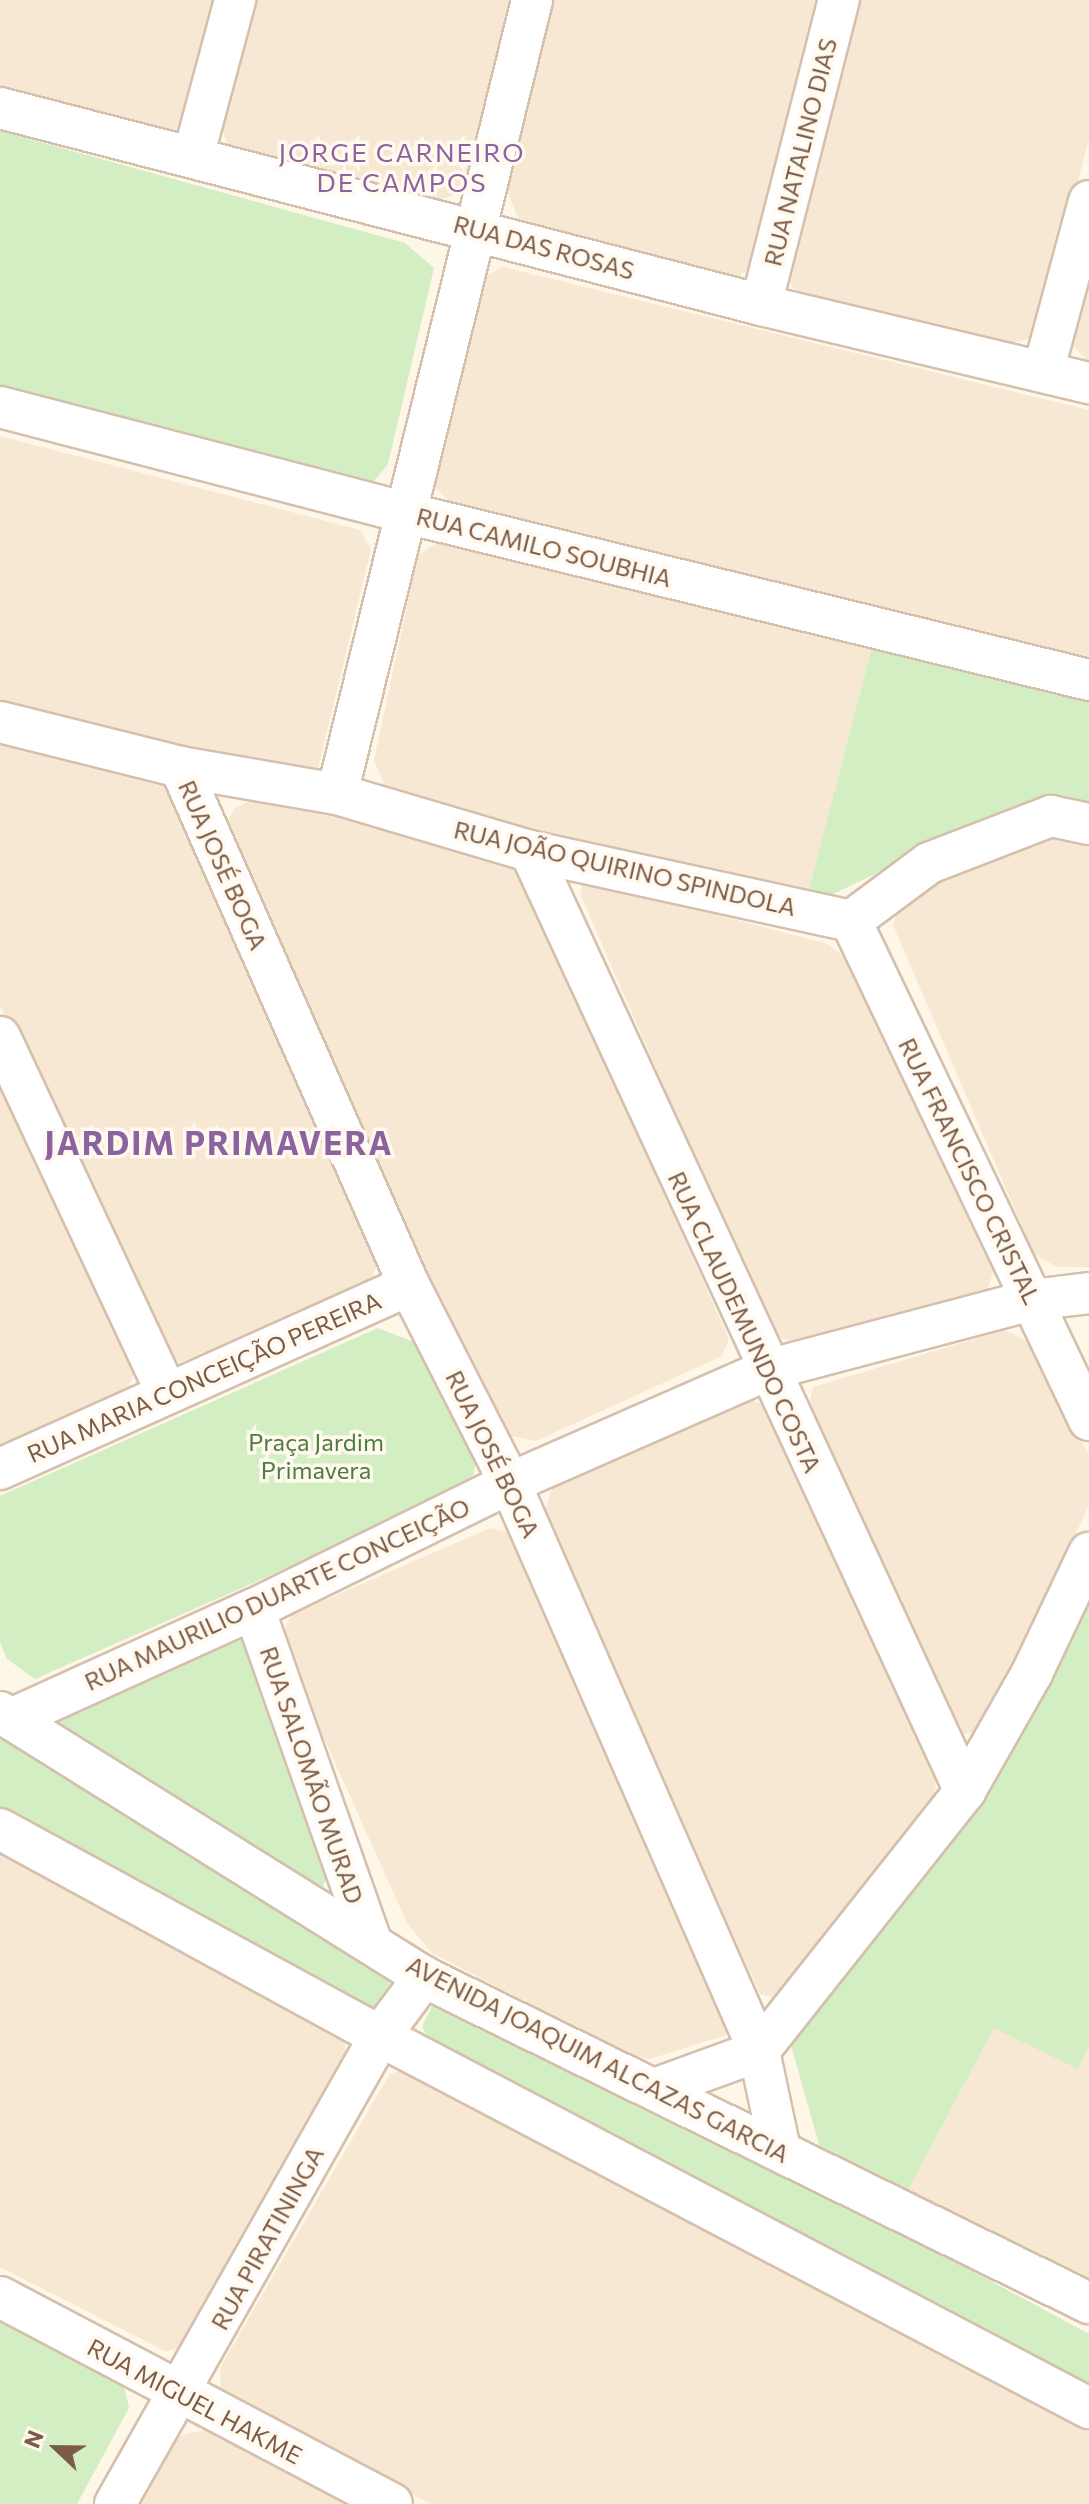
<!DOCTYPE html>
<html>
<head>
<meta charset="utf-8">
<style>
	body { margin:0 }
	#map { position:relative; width:1089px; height:2504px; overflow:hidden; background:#fef6e7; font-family:Commissioner,sans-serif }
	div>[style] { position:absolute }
	.residential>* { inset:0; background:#f7e8d4 }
	.green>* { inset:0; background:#d4eec3 }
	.roads { filter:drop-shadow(2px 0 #d5bfad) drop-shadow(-2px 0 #d5bfad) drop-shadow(0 2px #d5bfad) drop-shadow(0 -2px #d5bfad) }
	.street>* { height:40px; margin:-20px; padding:0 20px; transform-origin:20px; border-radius:20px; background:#fff }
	span { translate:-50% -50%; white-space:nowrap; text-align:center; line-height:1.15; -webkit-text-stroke:7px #fff9ef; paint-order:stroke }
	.street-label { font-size:24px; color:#7c5b47 }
	.park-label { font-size:24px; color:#4d7d3c }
	.neighbourhood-label { font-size:26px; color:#8c639f; letter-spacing:2px }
	.district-label { font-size:32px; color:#8c639f; font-weight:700; letter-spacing:2px }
	.north { position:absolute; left:16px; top:2408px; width:80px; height:80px; -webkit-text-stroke:6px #fff9ef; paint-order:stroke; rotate:292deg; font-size:22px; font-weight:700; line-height:32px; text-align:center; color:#7c5b47 }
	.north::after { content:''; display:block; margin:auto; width:28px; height:36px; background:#7c5b47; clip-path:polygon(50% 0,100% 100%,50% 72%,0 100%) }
</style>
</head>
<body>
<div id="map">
	<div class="residential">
		<i style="clip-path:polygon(0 0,213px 0,183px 127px,157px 134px,0 90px)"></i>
		<i style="clip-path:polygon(248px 0,512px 0,470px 190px,430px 203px,230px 150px,218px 120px)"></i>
		<i style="clip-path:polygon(553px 0,824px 0,760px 263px,733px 279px,520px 224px,507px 190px)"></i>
		<i style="clip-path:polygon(856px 0,1089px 0,1089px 139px,1037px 337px,1010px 343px,800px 297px,784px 274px)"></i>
		<i style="clip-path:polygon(1089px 257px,1089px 363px,1067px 339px)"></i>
		<i style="clip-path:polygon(503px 267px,1089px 410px,1089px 657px,449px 501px,428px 481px,479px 280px)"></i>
		<i style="clip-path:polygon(0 436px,360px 530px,371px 549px,318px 769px,297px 777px,0 705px)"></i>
		<i style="clip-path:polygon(437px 543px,872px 647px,808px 893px,537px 835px,387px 791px,374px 760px,418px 555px)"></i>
		<i style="clip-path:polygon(0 734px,148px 771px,170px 789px,379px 1259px,370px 1282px,181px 1362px,163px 1355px,0 1005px)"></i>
		<i style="clip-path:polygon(249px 801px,331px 813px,501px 860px,521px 876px,729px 1339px,722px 1356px,536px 1441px,505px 1435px,424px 1277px,222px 833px,234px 809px)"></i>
		<i style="clip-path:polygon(1063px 829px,1089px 838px,1089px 1267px,1057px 1267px,1034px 1254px,893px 925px,902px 899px,936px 873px)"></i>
		<i style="clip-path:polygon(584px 880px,828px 944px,844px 957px,993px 1272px,987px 1293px,796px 1343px,773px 1336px,580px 894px)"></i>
		<i style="clip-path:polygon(0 1075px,137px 1369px,126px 1390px,0 1447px)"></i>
		<i style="clip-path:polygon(1005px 1330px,1033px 1344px,1089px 1456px,1089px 1504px,1017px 1666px,977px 1732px,957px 1735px,808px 1408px,813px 1387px)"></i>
		<i style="clip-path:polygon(751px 1400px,771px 1407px,936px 1770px,935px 1797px,783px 1999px,760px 1994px,542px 1521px,553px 1485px)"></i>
		<i style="clip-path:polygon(490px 1528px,515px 1534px,732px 2018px,726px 2035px,650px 2059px,629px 2056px,432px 1953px,407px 1923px,280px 1640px,291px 1615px)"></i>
		<i style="clip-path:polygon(0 1851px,344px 2041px,348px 2062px,187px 2347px,165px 2351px,0 2267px)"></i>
		<i style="clip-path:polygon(994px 2028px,1077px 2068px,1089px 2045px,1089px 2285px,906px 2194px)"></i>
		<i style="clip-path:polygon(408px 2067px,739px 2238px,1089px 2432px,1089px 2504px,431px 2504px,221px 2395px,220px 2368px,389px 2075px)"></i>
		<i style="clip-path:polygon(210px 2429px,353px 2504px,139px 2504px,179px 2436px)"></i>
	</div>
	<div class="green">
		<i style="clip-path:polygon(0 131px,405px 243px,434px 268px,388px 464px,373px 482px,0 389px)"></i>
		<i style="clip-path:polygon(872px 647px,1089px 699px,1089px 814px,923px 851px,827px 897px,808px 893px)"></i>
		<i style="clip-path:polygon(378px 1328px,414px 1342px,476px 1461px,471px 1487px,35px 1679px,7px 1659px,0 1642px,0 1496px)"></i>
		<i style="clip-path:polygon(1089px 1579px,1089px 2045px,1078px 2069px,994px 2028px,906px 2194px,820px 2148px,790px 2042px)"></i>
		<i style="clip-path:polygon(233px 1636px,247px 1643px,327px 1877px,320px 1893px,53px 1731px,54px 1719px)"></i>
		<i style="clip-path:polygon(0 1731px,386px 1970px,390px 1983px,376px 2006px,360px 2005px,0 1813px)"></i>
		<i style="clip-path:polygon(433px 2004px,774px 2164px,1089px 2334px,1089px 2389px,427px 2036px,422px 2027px)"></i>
		<i style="clip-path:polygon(0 2316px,123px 2381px,129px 2408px,77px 2504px,0 2504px)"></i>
	</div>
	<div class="roads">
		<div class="street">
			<i style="left:0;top:108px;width:786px;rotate:14.51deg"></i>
			<i style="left:761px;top:305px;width:337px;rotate:13.4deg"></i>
			<i style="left:193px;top:157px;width:163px;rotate:-75deg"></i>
			<i style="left:761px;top:305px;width:315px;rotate:-75.7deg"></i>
			<i style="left:1043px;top:372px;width:177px;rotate:-74.9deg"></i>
			<i style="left:0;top:407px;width:415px;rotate:14.6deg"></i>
			<i style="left:402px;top:512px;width:707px;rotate:13.74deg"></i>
			<i style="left:0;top:722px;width:186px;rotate:14deg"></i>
			<i style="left:180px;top:767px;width:159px;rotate:9.8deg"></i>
			<i style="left:337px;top:794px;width:201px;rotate:16.5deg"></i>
			<i style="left:530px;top:851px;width:329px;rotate:12.3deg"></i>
			<i style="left:851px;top:921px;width:97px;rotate:-36.6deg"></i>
			<i style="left:929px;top:863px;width:131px;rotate:-21.1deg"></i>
			<i style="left:1051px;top:816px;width:39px;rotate:12deg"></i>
			<i style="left:180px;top:767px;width:566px;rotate:66.15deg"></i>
			<i style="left:409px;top:1285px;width:222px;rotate:63deg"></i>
			<i style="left:510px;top:1483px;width:620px;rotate:66.33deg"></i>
			<i style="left:759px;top:2051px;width:101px;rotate:78deg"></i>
			<i style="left:337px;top:794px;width:818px;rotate:-76.2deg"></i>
			<i style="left:530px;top:851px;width:1036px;rotate:65.17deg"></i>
			<i style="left:851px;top:921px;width:553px;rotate:64.5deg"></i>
			<i style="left:0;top:1037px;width:392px;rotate:64.9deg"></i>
			<i style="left:0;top:1469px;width:448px;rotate:-24.2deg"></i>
			<i style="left:254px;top:1609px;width:352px;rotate:70.6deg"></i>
			<i style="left:0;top:1712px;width:500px;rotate:32.01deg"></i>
			<i style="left:424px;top:1977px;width:741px;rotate:26.12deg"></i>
			<i style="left:11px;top:1719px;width:267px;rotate:-24.4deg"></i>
			<i style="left:254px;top:1609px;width:285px;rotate:-26.2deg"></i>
			<i style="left:510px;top:1483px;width:281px;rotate:-23.7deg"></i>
			<i style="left:767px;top:1370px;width:274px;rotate:-14.8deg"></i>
			<i style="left:1032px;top:1300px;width:57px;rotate:-7deg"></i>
			<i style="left:0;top:1829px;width:433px;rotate:28.6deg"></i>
			<i style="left:380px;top:2036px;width:801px;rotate:27.69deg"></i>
			<i style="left:654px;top:2089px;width:112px;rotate:-19.9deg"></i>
			<i style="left:759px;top:2051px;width:332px;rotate:-51.6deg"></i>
			<i style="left:965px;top:1791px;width:136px;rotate:-60.4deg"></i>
			<i style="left:1032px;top:1673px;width:133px;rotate:-64.6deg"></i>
			<i style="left:0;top:2297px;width:443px;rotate:27.8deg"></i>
			<i style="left:115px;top:2504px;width:538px;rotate:-60.48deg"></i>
			<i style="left:380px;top:2036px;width:74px;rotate:-53.3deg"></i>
		</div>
	</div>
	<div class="street-label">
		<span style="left:800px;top:152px;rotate:-76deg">RUA NATALINO DIAS</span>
		<span style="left:544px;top:247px;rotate:15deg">RUA DAS ROSAS</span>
		<span style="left:544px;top:547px;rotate:14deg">RUA CAMILO SOUBHIA</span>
		<span style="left:223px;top:865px;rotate:66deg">RUA JOSÉ BOGA</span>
		<span style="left:625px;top:868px;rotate:13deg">RUA JOÃO QUIRINO SPINDOLA</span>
		<span style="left:970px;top:1171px;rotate:64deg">RUA FRANCISCO CRISTAL</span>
		<span style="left:745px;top:1322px;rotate:65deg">RUA CLAUDEMUNDO COSTA</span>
		<span style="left:204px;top:1377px;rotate:-24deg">RUA MARIA CONCEIÇÃO PEREIRA</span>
		<span style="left:493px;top:1454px;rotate:64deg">RUA JOSÉ BOGA</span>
		<span style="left:277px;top:1594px;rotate:-25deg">RUA MAURILIO DUARTE CONCEIÇÃO</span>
		<span style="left:312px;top:1775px;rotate:71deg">RUA SALOMÃO MURAD</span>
		<span style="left:598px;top:2059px;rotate:27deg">AVENIDA JOAQUIM ALCAZAS GARCIA</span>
		<span style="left:267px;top:2238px;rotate:-61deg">RUA PIRATININGA</span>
		<span style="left:195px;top:2401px;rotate:28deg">RUA MIGUEL HAKME</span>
	</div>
	<div class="park-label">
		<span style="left:316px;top:1456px">Praça Jardim<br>Primavera</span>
	</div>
	<div class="neighbourhood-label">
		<span style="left:402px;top:167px">JORGE CARNEIRO<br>DE CAMPOS</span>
	</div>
	<div class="district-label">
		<span style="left:219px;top:1142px">JARDIM PRIMAVERA</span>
	</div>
	<div class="north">N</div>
</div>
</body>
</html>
